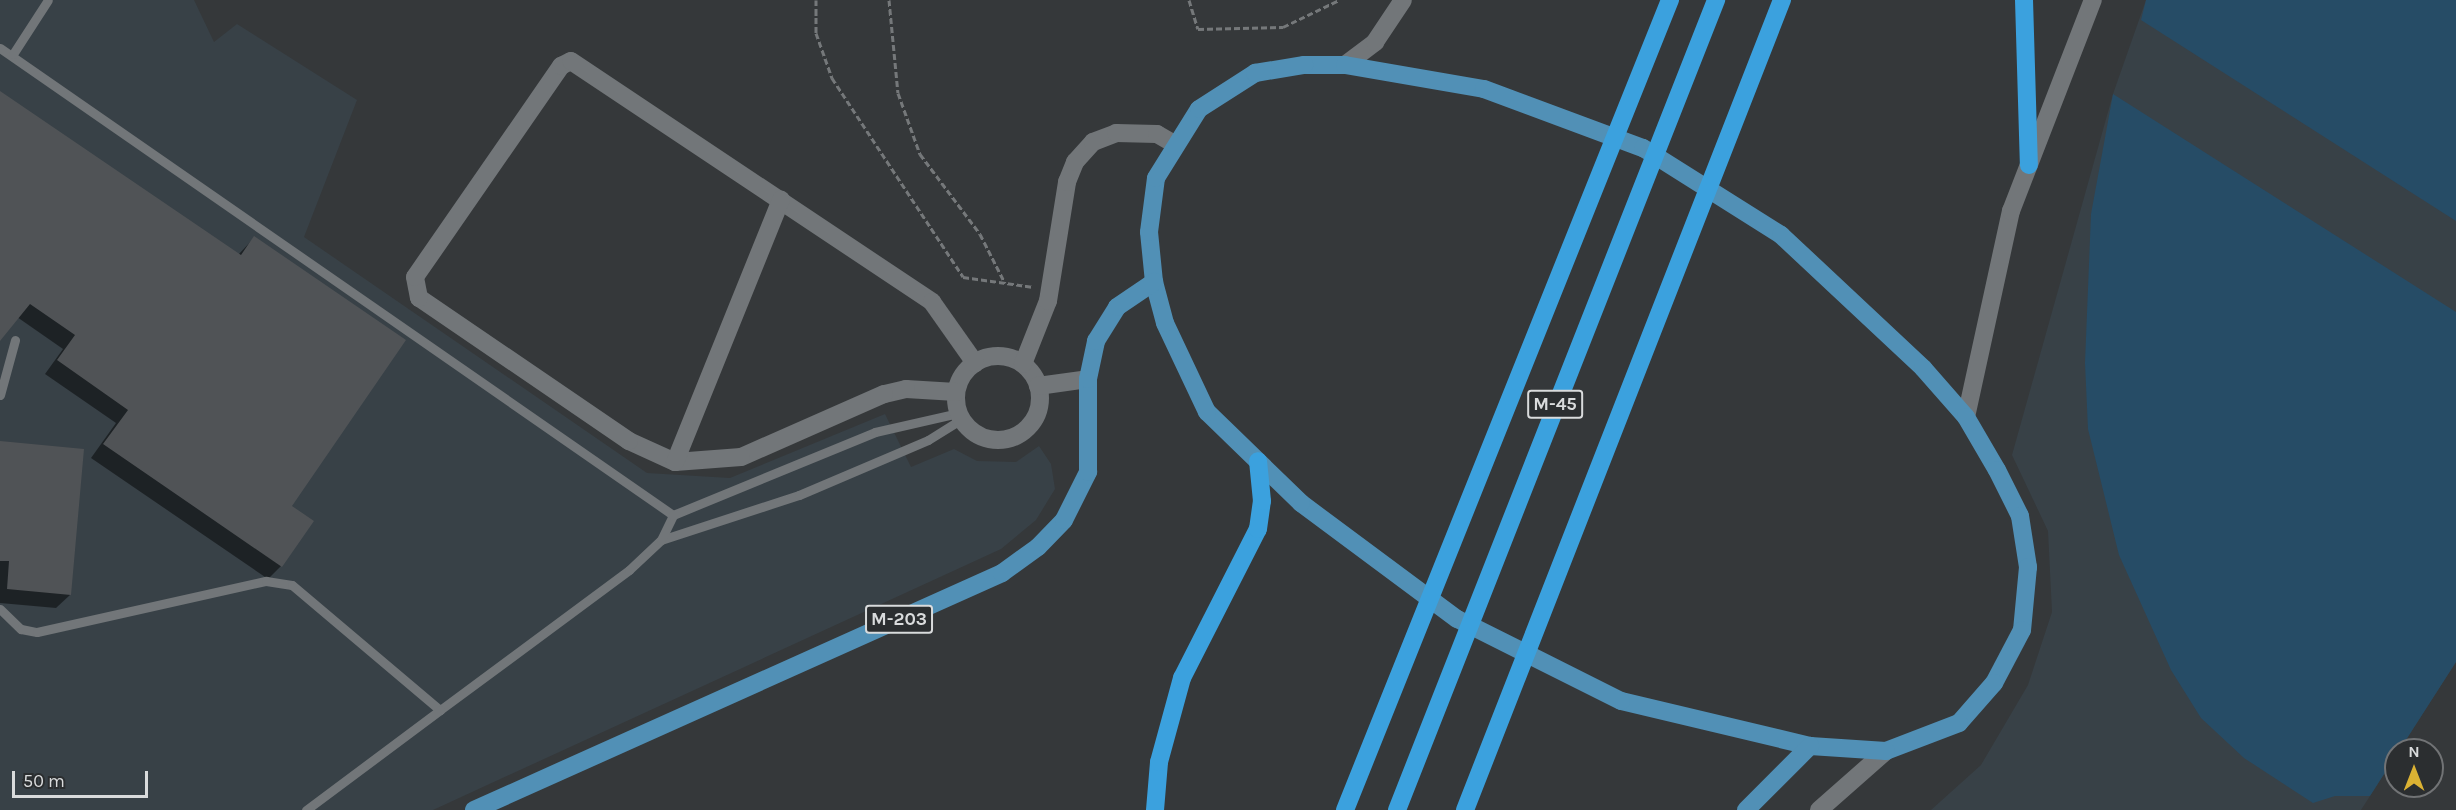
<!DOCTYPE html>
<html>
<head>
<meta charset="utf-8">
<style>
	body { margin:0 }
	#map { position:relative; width:2456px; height:810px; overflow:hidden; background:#35383a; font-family:Karla,sans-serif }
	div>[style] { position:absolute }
	.built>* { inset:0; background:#384147 }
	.green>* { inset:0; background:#264c66 }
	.shadow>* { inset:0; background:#0007 }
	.building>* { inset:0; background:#505356 }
	.path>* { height:3px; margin-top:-1.5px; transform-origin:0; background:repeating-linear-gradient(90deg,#75787a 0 6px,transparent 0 9px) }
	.lane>* { height:9px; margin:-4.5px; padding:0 4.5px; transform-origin:4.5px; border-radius:4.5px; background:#727679 }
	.street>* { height:18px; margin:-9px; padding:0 9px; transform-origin:9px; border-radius:9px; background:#727679 }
	.street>.ring { margin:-9px; padding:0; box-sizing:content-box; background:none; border:18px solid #727679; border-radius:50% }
	.secondary>* { height:18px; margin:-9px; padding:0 9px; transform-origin:9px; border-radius:9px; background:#727679 }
	.primary>* { height:18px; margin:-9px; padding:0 9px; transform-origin:9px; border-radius:9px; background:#5190b6 }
	.highway>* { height:18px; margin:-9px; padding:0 9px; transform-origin:9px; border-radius:9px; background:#3ba1de }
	span { translate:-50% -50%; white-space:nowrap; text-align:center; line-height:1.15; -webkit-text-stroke:4.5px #2b2e30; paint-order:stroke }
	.shield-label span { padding:2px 4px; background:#2b2e30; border:2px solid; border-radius:4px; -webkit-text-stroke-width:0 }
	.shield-label { font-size:18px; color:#d9dbdc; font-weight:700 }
	.north { position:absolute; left:2384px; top:738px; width:60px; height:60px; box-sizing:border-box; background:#2b2e30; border:2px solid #717375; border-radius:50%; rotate:0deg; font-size:16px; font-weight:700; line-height:24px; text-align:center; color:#d9dbdc }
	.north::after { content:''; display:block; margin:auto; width:21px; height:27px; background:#dbb233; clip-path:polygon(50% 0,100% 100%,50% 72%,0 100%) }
	.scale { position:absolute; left:12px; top:771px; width:136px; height:27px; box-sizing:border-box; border:3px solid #d9dbdc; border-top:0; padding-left:8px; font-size:18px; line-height:21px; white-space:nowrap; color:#d9dbdc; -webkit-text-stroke:4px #2b2e30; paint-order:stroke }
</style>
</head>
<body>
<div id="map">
	<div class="built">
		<i style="clip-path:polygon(0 0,194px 0,214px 42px,237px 24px,357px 100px,304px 237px,647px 473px,730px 478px,885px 414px,911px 467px,954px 449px,977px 461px,1016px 462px,1039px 446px,1051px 464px,1055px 489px,1036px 520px,1001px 549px,433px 810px,0 810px)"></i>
		<i style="clip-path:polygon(2146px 0,2456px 0,2456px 662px,2361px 810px,1931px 810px,1981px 765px,2028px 685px,2052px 612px,2048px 531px,2012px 455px,2113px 94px)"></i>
	</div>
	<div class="green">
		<i style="clip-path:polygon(2146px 0,2456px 0,2456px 221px,2141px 20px)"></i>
		<i style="clip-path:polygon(2113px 94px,2456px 312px,2456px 662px,2370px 796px,2335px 796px,2313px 803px,2244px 758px,2201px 718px,2171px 670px,2119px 555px,2088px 429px,2085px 363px,2091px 214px)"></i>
	</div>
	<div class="shadow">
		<i style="clip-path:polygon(0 94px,238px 255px,254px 238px,290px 506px,281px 566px,268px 579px,91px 458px,116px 423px,45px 374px,63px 349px,17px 317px,0 338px)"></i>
		<i style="clip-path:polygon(0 443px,70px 595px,56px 608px,0 603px)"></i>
	</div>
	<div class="building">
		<i style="clip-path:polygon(0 91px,241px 255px,254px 236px,406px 340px,292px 506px,314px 521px,282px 567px,103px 444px,128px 410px,57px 360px,75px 335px,30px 304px,0 341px)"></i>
		<i style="clip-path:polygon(0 441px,84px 449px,71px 595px,7px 589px,9px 561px,0 561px)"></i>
	</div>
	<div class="path">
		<i style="left:816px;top:0;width:33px;rotate:90deg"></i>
		<i style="left:816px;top:33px;width:48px;rotate:70.4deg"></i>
		<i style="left:832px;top:78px;width:238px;rotate:56.6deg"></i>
		<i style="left:963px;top:277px;width:71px;rotate:8.1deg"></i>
		<i style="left:889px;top:0;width:93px;rotate:84.5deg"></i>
		<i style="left:898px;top:93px;width:65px;rotate:70.2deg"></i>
		<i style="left:920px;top:154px;width:100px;rotate:53.1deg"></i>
		<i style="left:980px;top:234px;width:55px;rotate:63deg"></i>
		<i style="left:1189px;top:0;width:30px;rotate:73deg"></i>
		<i style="left:1198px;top:29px;width:85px;rotate:-1.3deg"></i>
		<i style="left:1283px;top:27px;width:62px;rotate:-25.7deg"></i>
	</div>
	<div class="lane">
		<i style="left:0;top:48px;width:819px;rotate:34.76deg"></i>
		<i style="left:13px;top:54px;width:64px;rotate:-57.1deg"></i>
		<i style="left:0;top:395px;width:57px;rotate:-74.7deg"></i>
		<i style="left:661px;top:540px;width:145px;rotate:-18.1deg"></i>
		<i style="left:799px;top:495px;width:140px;rotate:-23.1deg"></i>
		<i style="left:928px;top:440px;width:39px;rotate:-32deg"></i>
		<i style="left:0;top:609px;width:29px;rotate:44deg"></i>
		<i style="left:21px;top:629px;width:16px;rotate:11deg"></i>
		<i style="left:37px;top:632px;width:235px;rotate:-12.6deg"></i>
		<i style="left:266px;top:581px;width:26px;rotate:9deg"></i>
		<i style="left:292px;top:585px;width:194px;rotate:40.2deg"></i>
		<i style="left:440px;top:710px;width:235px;rotate:-36.5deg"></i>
		<i style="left:629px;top:570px;width:44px;rotate:-43.2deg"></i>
		<i style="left:661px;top:540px;width:28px;rotate:-64deg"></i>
		<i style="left:673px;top:515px;width:218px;rotate:-22.3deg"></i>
		<i style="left:875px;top:432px;width:85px;rotate:-12.9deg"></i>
		<i style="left:306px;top:810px;width:167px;rotate:-36.7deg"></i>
	</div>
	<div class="street">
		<i class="ring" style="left:956px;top:356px;width:66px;height:66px"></i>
		<i style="left:1023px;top:364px;width:68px;rotate:-68.4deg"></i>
		<i style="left:1048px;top:301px;width:121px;rotate:-80.9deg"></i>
		<i style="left:1067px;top:182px;width:22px;rotate:-68deg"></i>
		<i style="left:1075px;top:162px;width:27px;rotate:-48deg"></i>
		<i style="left:1093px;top:142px;width:25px;rotate:-21deg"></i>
		<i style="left:1116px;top:133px;width:41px;rotate:1.4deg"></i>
		<i style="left:1157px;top:134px;width:20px;rotate:30deg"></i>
		<i style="left:1038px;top:386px;width:50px;rotate:-8deg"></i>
		<i style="left:956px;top:392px;width:50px;rotate:-176.6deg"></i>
		<i style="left:906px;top:389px;width:23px;rotate:167deg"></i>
		<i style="left:884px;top:394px;width:156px;rotate:156.2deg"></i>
		<i style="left:741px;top:457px;width:66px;rotate:175.7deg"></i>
		<i style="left:675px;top:462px;width:51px;rotate:-155.5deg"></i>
		<i style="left:629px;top:441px;width:254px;rotate:-145.7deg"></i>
		<i style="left:419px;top:298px;width:21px;rotate:-101deg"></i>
		<i style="left:415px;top:277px;width:257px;rotate:-55.3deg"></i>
		<i style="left:561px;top:66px;width:11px;rotate:-27deg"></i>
		<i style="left:571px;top:61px;width:434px;rotate:33.7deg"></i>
		<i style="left:932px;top:302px;width:75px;rotate:54.8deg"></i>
		<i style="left:675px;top:462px;width:283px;rotate:-68deg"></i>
		<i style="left:1819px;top:810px;width:89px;rotate:-41.4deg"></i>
	</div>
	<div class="secondary">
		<i style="left:1345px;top:65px;width:38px;rotate:-37deg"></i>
		<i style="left:1375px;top:42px;width:50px;rotate:-56.3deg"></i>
		<i style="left:1966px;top:417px;width:211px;rotate:-77.7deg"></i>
		<i style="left:2011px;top:211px;width:226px;rotate:-68.8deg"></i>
	</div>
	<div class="primary">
		<i style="left:1304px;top:65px;width:41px"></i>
		<i style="left:1345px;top:65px;width:141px;rotate:9.8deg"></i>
		<i style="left:1484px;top:89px;width:170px;rotate:20.4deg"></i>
		<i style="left:1643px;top:148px;width:163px;rotate:32.2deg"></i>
		<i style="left:1781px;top:235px;width:195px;rotate:43.1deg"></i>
		<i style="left:1923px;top:368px;width:65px;rotate:48.7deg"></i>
		<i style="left:1966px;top:417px;width:61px;rotate:59.7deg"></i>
		<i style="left:1997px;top:470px;width:51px;rotate:63.4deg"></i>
		<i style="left:2020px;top:516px;width:52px;rotate:81.1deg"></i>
		<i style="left:2028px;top:567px;width:63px;rotate:95.4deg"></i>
		<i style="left:2022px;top:630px;width:60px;rotate:117.8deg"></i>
		<i style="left:1994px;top:683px;width:53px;rotate:131.2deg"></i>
		<i style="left:1959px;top:723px;width:78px;rotate:159deg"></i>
		<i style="left:1886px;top:751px;width:76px;rotate:-176.2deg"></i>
		<i style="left:1810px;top:746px;width:194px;rotate:-166.6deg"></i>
		<i style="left:1621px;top:701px;width:183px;rotate:-153.4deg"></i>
		<i style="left:1457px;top:619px;width:194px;rotate:-143.4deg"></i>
		<i style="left:1301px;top:503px;width:131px;rotate:-135.9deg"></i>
		<i style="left:1207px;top:412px;width:98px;rotate:-115.3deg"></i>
		<i style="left:1165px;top:323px;width:42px;rotate:-105deg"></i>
		<i style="left:1154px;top:282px;width:50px;rotate:-95.7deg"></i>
		<i style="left:1149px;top:232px;width:54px;rotate:-82.6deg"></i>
		<i style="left:1156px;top:178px;width:81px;rotate:-58.1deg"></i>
		<i style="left:1199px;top:109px;width:67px;rotate:-32.7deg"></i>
		<i style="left:1255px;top:73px;width:50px;rotate:-9.3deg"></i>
		<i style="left:474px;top:810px;width:579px;rotate:-24.17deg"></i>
		<i style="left:1002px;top:573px;width:44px;rotate:-35.8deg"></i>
		<i style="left:1038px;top:547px;width:37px;rotate:-46deg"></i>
		<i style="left:1064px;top:520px;width:54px;rotate:-63.4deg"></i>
		<i style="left:1088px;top:472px;width:93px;rotate:-90deg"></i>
		<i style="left:1088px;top:379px;width:39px;rotate:-78deg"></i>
		<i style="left:1096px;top:341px;width:40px;rotate:-58deg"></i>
		<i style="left:1117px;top:307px;width:45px;rotate:-34deg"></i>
		<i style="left:1746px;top:810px;width:91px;rotate:-45deg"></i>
	</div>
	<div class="highway">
		<i style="left:2024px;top:0;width:165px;rotate:88.3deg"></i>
		<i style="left:1155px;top:810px;width:48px;rotate:-85.2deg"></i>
		<i style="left:1159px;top:762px;width:87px;rotate:-74.7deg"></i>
		<i style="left:1182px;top:678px;width:167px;rotate:-63deg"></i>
		<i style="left:1258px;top:529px;width:28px;rotate:-82deg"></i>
		<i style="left:1262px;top:501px;width:40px;rotate:-95.7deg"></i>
		<i style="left:1345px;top:810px;width:873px;rotate:-68.14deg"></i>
		<i style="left:1397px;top:810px;width:871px;rotate:-68.5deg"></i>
		<i style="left:1465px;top:810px;width:870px;rotate:-68.63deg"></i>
	</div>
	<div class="shield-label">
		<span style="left:1555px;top:404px">M-45</span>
		<span style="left:899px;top:619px">M-203</span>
	</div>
	<div class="north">N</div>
	<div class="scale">50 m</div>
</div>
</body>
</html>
